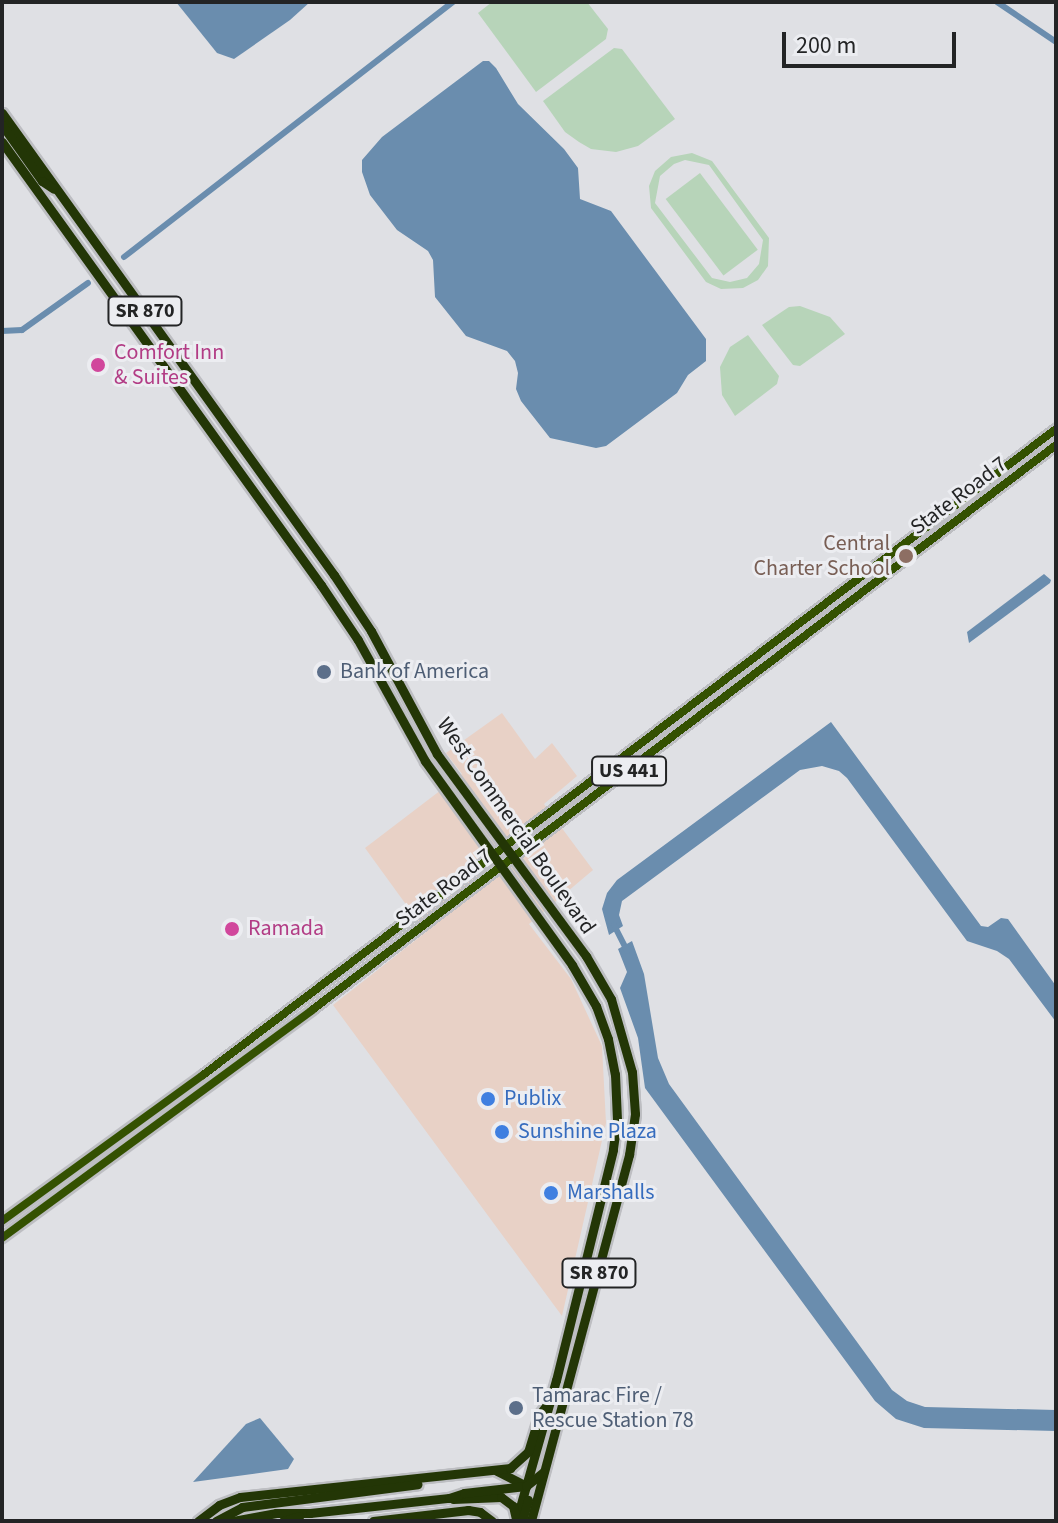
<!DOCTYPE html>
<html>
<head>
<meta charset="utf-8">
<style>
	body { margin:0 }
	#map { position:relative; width:1058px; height:1523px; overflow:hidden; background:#dfe0e4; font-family:"Source Sans 3",sans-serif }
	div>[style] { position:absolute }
	.commercial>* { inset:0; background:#e8d1c6 }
	.green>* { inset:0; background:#b7d4b9; transform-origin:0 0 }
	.water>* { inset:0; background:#6a8dae }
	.canal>* { height:6px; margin:-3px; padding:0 3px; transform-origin:3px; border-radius:3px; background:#6a8dae }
	.roads { filter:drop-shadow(2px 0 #bdbec2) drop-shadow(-2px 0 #bdbec2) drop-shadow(0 2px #bdbec2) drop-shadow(0 -2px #bdbec2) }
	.primary>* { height:8px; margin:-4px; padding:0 4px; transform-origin:4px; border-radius:4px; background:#345101 }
	.highway>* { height:9px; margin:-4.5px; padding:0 4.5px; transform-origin:4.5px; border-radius:4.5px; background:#233606 }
	.dots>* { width:22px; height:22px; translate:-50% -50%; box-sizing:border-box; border:4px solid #ecedf1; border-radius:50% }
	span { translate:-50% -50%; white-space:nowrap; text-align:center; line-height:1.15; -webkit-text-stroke:6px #ecedf1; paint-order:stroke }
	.shield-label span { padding:2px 6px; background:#ecedf1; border:2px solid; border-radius:6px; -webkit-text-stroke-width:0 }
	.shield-label { font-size:20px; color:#232425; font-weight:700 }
	.hotel-label { font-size:22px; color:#b23c85 }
	.left { translate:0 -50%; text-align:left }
	.street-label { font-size:22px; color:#232425 }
	.education-label { font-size:22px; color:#785e54 }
	.right { translate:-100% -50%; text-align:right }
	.service-label { font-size:22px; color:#4e5e75 }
	.shop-label { font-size:22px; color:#366cbe }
	.frame { position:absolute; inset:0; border:4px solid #232425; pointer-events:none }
	.scale { position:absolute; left:782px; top:32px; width:174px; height:36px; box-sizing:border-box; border:4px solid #232425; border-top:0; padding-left:10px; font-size:24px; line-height:28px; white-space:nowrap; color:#232425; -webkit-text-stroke:6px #ecedf1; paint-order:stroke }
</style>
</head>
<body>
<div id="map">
	<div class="commercial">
		<i style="clip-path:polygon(502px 713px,535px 759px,552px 743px,577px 776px,544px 804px,593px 870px,529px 924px,571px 979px,602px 1046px,606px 1123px,562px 1316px,333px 1005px,426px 932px,365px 848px,462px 774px,446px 753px)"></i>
	</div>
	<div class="green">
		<i style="clip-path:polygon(492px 2px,587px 2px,608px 29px,606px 39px,536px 92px,478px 13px)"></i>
		<i style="clip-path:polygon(614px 48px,622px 49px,675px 119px,638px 146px,616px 152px,591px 149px,579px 142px,565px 132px,543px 101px)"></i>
		<i style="clip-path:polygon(evenodd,692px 153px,712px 161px,769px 238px,768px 266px,758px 280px,743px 288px,721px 289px,706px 282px,651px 208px,649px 186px,655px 171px,671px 157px,692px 153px,685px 160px,709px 165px,763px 240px,759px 264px,747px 278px,730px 282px,712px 278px,655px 203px,660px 176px,674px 164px,685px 160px)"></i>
		<i style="left:700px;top:173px;width:96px;height:43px;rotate:53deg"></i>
		<i style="clip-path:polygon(800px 306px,830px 317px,845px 334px,800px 366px,793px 365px,762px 325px,789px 307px)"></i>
		<i style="clip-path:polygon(748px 335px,779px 376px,777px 384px,735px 416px,722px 395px,720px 367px,730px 347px)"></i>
	</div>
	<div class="water">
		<i style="clip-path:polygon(176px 2px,310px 2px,290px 20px,234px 59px,217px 53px)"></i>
		<i style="clip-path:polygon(483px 61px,489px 61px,496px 68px,518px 104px,564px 149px,578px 168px,580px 199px,611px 211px,706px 339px,706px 361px,688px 375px,677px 393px,606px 446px,596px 448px,550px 438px,521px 401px,516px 389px,518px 373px,515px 361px,507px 351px,466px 336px,435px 297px,433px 260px,428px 251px,397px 230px,370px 195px,362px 172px,362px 160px,382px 137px)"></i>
		<i style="clip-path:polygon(1044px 574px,1051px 580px,1050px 583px,969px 643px,967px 632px)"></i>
		<i style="clip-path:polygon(831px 722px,981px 926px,988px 927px,1001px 918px,1008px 919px,1056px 986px,1056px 1022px,1009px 959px,997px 951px,967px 941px,847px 778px,839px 771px,822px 766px,800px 770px,622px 901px,619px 915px,623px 926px,609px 935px,602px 909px,607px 893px,617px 880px)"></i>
		<i style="clip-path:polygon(632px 941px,644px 974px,658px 1058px,669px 1084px,892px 1390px,907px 1401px,925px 1407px,1056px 1410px,1056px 1431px,924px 1428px,896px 1419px,875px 1401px,645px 1088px,638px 1038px,620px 988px,627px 972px,618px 949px)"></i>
		<i style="clip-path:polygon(260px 1418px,294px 1459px,288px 1469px,193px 1482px,246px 1424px)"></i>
	</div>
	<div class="canal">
		<i style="left:997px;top:2px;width:71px;rotate:34.1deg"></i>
		<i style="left:124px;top:257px;width:416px;rotate:-37.8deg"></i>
		<i style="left:2px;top:331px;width:20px;rotate:-3deg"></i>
		<i style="left:22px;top:330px;width:81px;rotate:-35.5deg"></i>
		<i style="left:614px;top:925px;width:29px;rotate:63deg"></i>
	</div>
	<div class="roads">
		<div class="primary">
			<i style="left:2px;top:1221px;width:248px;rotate:-36deg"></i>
			<i style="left:203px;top:1075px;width:1070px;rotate:-37.14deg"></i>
			<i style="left:2px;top:1238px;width:385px;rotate:-36.3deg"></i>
			<i style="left:312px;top:1010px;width:934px;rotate:-37.21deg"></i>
		</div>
		<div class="highway">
			<i style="left:2px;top:113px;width:569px;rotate:54.3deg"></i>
			<i style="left:334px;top:575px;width:67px;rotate:56.5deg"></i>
			<i style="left:371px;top:631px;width:140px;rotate:61.8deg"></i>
			<i style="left:437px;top:754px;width:251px;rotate:53.6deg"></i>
			<i style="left:586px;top:956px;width:50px;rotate:59.8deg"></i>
			<i style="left:611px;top:999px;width:76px;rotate:74deg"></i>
			<i style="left:632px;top:1072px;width:42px;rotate:85.9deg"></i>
			<i style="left:635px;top:1114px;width:41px;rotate:98.3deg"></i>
			<i style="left:629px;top:1155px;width:379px;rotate:105deg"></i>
			<i style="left:2px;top:125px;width:69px;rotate:54.5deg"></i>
			<i style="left:42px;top:181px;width:14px;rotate:34deg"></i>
			<i style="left:2px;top:142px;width:546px;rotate:54.24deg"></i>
			<i style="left:321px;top:585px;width:66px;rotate:56.1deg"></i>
			<i style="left:358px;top:640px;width:138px;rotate:61deg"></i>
			<i style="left:425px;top:761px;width:251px;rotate:54.2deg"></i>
			<i style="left:572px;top:965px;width:48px;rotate:59.7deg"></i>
			<i style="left:596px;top:1006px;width:35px;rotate:70deg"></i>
			<i style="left:608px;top:1039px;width:36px;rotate:79deg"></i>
			<i style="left:615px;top:1074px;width:46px;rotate:87.5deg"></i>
			<i style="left:617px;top:1120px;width:30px;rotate:98deg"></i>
			<i style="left:613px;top:1150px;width:237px;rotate:103.9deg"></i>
			<i style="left:556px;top:1380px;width:147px;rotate:105.8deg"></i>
			<i style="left:497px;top:1471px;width:33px;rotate:27deg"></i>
			<i style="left:453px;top:1499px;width:48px;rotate:-2.4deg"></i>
			<i style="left:501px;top:1497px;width:15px;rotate:37deg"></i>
			<i style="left:513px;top:1506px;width:13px;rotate:77deg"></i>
			<i style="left:198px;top:1521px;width:26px;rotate:-37deg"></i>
			<i style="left:219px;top:1505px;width:22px;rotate:-21deg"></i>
			<i style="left:240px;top:1497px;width:272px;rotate:-6.1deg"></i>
			<i style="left:510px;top:1468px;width:24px;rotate:-42deg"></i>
			<i style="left:528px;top:1452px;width:39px;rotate:-73deg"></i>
			<i style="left:539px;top:1415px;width:11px;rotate:-52deg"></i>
			<i style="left:216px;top:1521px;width:30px;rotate:-28deg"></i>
			<i style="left:242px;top:1507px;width:177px;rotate:-7.4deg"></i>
			<i style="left:233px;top:1521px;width:44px;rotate:-10.5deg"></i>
			<i style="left:276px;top:1513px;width:34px"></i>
			<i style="left:310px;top:1513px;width:140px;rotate:-6.2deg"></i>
			<i style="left:449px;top:1498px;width:16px;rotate:-18deg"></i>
			<i style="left:464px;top:1493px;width:62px;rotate:-6.4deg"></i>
			<i style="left:526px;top:1486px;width:22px;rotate:-39deg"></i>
			<i style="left:283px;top:1521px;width:17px;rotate:-17deg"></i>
			<i style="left:373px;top:1521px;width:96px;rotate:-6.6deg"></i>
			<i style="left:468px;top:1510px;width:12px;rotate:9deg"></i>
			<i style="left:480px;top:1512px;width:15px;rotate:37deg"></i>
			<i style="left:522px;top:1521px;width:22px;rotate:-74deg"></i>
		</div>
	</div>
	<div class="dots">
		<i style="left:98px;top:365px;background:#d1479c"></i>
		<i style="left:906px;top:556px;background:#8d6e63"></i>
		<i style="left:324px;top:672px;background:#5c6f8a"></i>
		<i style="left:232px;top:929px;background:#d1479c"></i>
		<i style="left:488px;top:1099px;background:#3f7fe0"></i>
		<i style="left:502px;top:1132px;background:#3f7fe0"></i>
		<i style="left:551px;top:1193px;background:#3f7fe0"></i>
		<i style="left:516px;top:1408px;background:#5c6f8a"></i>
	</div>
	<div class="shield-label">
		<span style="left:145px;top:311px">SR 870</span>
		<span style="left:629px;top:771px">US 441</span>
		<span style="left:599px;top:1273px">SR 870</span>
	</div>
	<div class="hotel-label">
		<span class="left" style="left:114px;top:365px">Comfort Inn<br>&amp; Suites</span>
		<span class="left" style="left:248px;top:929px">Ramada</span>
	</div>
	<div class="street-label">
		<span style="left:959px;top:496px;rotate:-37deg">State Road 7</span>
		<span style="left:516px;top:826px;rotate:55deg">West Commercial Boulevard</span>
		<span style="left:444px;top:888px;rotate:-37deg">State Road 7</span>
	</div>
	<div class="education-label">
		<span class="right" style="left:890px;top:556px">Central<br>Charter School</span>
	</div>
	<div class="service-label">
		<span class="left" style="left:340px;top:672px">Bank of America</span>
		<span class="left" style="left:532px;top:1408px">Tamarac Fire /<br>Rescue Station 78</span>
	</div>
	<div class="shop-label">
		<span class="left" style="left:504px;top:1099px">Publix</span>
		<span class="left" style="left:518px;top:1132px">Sunshine Plaza</span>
		<span class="left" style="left:567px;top:1193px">Marshalls</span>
	</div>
	<div class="frame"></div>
	<div class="scale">200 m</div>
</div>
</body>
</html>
